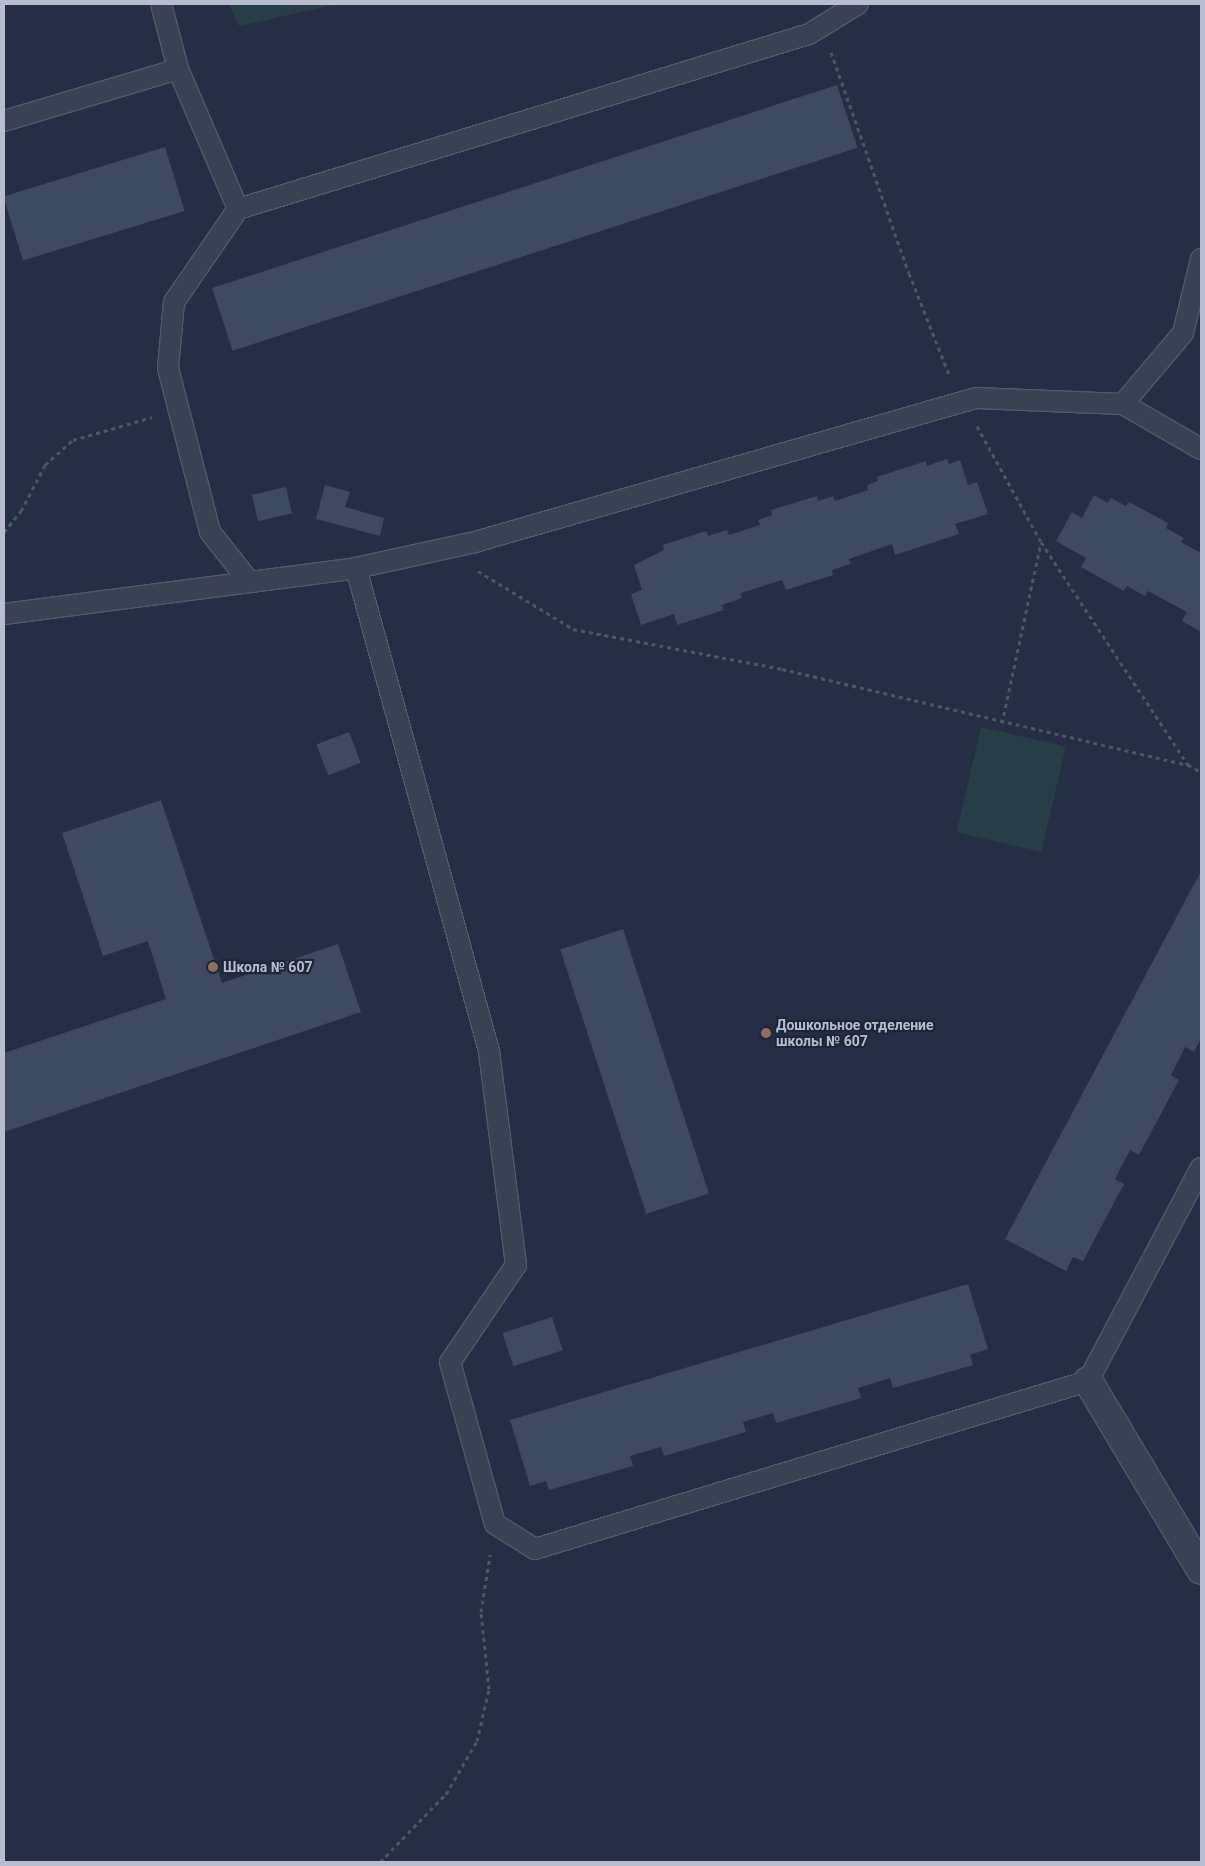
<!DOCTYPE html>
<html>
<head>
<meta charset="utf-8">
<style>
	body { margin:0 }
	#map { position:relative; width:1205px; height:1866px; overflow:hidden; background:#252e44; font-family:Roboto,sans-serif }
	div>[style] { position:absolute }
	.green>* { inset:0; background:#273e44; transform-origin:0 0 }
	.building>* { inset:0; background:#3f4961; transform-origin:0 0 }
	.path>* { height:3px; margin-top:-1.5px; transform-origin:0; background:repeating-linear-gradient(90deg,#455b61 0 4px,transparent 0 8px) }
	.roads { filter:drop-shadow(1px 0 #52596a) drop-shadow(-1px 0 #52596a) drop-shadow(0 1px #52596a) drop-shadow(0 -1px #52596a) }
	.service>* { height:20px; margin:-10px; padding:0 10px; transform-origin:10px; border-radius:10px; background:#3a4153 }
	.minor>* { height:28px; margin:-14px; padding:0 14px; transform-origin:14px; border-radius:14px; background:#3a4153 }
	.dots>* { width:14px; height:14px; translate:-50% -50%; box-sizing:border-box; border:2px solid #1e2638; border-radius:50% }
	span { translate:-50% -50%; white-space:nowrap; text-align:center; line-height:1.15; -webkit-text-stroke:4.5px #1e2638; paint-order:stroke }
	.poi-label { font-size:14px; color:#b7bdcd; font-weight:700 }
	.left { translate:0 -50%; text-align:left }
	.frame { position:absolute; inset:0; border:5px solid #b7bdcd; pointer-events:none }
</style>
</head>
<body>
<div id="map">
	<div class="green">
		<i style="clip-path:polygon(229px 4px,338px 4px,239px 26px)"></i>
		<i style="left:981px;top:727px;width:87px;height:108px;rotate:13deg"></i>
	</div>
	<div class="building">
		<i style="left:837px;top:85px;width:66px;height:657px;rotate:72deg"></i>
		<i style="left:165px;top:147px;width:67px;height:169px;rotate:73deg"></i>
		<i style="clip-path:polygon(947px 459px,949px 464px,960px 460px,968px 485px,977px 482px,988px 514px,955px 524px,959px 534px,895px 555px,892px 544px,849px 559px,851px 564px,832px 570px,833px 575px,786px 590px,782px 580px,741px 593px,742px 598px,722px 605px,724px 610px,677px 625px,674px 614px,641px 625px,631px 594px,642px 590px,634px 565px,664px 550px,663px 545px,706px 531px,708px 536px,727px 530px,729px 535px,760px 525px,758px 520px,772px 515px,771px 510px,817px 496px,818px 501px,833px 496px,835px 501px,868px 490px,867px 485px,878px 481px,877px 477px,926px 461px,927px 466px)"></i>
		<i style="clip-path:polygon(325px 485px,350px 492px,345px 507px,384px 518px,380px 536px,316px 519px)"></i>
		<i style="left:286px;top:487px;width:27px;height:35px;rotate:77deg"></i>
		<i style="clip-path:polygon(1094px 495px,1108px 503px,1111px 498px,1126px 506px,1129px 502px,1168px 523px,1166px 528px,1184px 538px,1181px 542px,1201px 553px,1201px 632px,1182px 621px,1187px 612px,1148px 591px,1145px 596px,1127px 586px,1124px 591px,1081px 567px,1086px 558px,1056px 541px,1072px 512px,1082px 518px)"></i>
		<i style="left:349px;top:732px;width:33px;height:35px;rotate:69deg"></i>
		<i style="clip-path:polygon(161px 800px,222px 983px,338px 944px,361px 1012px,4px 1132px,4px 1053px,166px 999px,148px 941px,103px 956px,62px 833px)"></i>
		<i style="clip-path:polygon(1201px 871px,1201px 1038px,1194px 1052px,1185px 1047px,1171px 1075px,1179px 1080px,1139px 1155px,1130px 1150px,1115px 1179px,1124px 1184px,1083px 1261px,1073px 1257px,1066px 1271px,1005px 1239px)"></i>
		<i style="left:623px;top:929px;width:278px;height:66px;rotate:72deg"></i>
		<i style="clip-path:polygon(968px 1284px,988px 1349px,970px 1355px,973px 1365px,893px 1388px,890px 1378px,858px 1388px,861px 1398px,776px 1423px,773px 1413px,743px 1422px,746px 1432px,664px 1456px,661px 1447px,630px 1456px,633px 1466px,549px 1490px,546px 1481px,530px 1486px,510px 1420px)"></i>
		<i style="left:552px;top:1317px;width:35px;height:52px;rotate:72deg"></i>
	</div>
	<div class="path">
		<i style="left:831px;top:52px;width:234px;rotate:70.6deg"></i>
		<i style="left:909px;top:273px;width:112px;rotate:68.5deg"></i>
		<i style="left:977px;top:426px;width:132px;rotate:61.1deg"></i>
		<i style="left:1041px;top:542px;width:267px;rotate:56.6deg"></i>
		<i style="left:4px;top:532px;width:27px;rotate:-51deg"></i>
		<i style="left:21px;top:511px;width:52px;rotate:-62.4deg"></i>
		<i style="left:45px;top:465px;width:38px;rotate:-42deg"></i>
		<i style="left:73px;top:440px;width:82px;rotate:-16.2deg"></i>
		<i style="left:478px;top:571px;width:111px;rotate:31.4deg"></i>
		<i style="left:573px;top:629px;width:213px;rotate:10.8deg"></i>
		<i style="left:782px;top:669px;width:417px;rotate:13.3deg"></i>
		<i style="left:1188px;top:765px;width:15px;rotate:28deg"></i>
		<i style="left:1002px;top:723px;width:184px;rotate:-77.8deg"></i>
		<i style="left:380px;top:1862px;width:95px;rotate:-45.9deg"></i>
		<i style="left:446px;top:1794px;width:61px;rotate:-59.7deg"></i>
		<i style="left:477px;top:1741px;width:53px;rotate:-77deg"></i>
		<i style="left:489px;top:1689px;width:77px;rotate:-95.9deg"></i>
		<i style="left:481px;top:1612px;width:58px;rotate:-81deg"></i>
	</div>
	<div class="roads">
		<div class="service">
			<i style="left:161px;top:4px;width:67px;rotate:75.3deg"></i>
			<i style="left:4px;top:121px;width:182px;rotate:-16.6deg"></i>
			<i style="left:178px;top:69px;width:152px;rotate:66.8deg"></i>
			<i style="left:238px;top:209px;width:113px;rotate:124.5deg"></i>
			<i style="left:174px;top:302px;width:66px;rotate:95.2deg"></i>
			<i style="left:168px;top:368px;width:169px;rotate:75.6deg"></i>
			<i style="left:210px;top:532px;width:61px;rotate:51.6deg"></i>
			<i style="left:238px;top:209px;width:597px;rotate:-17.04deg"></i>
			<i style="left:809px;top:34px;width:57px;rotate:-31.5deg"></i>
			<i style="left:1123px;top:404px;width:93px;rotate:-49.8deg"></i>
			<i style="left:1183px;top:333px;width:76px;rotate:-76.3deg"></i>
			<i style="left:356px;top:568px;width:501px;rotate:74.6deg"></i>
			<i style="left:489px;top:1051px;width:216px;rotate:82.8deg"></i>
			<i style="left:516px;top:1265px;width:117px;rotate:124.2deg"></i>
			<i style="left:450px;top:1362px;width:168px;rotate:74.5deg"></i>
			<i style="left:495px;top:1524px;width:47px;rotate:32deg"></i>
			<i style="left:535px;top:1549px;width:578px;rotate:-16.9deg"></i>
			<i style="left:1088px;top:1381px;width:241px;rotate:-62.1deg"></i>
			<i style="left:4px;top:614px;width:355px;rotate:-7.4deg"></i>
			<i style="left:356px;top:568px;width:122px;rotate:-12.3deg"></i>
			<i style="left:475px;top:542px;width:521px;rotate:-16.04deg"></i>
			<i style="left:976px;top:398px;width:147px;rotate:2.3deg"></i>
			<i style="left:1123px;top:404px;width:90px;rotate:30deg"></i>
		</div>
		<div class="minor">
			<i style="left:1088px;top:1381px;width:220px;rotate:59.1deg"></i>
		</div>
	</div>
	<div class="dots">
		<i style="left:213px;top:967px;background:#8d6e63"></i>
		<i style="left:766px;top:1033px;background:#8d6e63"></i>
	</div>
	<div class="poi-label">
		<span class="left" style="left:223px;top:967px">Школа № 607</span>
		<span class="left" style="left:776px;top:1033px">Дошкольное отделение<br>школы № 607</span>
	</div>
	<div class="frame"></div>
</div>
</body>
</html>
